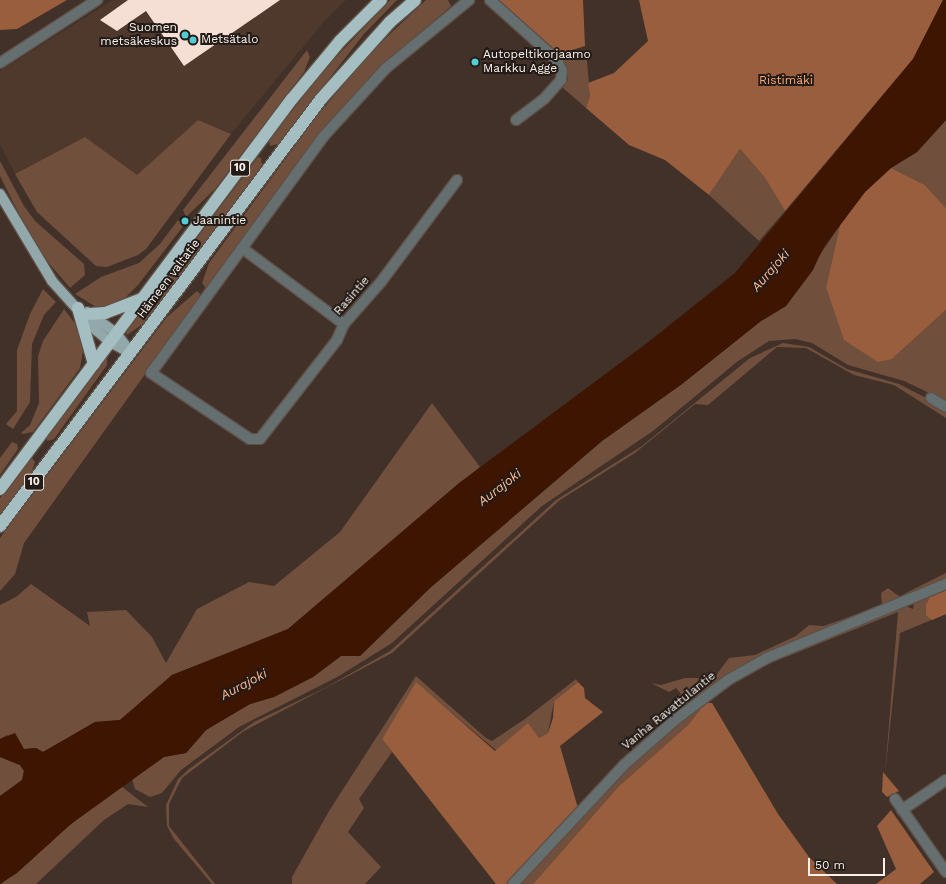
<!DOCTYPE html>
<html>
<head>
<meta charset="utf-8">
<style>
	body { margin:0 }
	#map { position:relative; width:946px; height:884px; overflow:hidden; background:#413128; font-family:"Work Sans",sans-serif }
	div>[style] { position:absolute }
	.built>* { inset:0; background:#4f392c }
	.green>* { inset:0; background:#714f3d }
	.forest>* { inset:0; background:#985e3e }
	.water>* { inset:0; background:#3d1500 }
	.building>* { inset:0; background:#f5dfd4 }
	.roads { filter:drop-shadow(1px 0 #5f5047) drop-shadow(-1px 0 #5f5047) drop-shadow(0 1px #5f5047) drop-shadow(0 -1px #5f5047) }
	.minor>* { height:10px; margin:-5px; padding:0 5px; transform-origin:5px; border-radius:5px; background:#656f70 }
	.major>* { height:10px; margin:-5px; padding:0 5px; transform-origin:5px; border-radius:5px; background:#92a8aa }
	.highway>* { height:12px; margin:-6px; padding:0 6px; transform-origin:6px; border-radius:6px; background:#a4bec1 }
	.dots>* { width:11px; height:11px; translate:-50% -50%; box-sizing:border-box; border:2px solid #221b17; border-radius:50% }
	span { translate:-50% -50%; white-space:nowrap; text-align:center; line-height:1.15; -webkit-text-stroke:4px #221b17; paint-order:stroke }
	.shield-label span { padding:1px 3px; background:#221b17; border:1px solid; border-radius:3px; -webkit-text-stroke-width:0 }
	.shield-label { font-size:11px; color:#fbf0ea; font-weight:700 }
	.poi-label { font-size:12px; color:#fbf0ea }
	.right { translate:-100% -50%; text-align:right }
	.left { translate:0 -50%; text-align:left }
	.park-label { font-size:12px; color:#fca778 }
	.street-label { font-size:12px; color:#fbf0ea }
	.water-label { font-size:13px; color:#feb893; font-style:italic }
	.scale { position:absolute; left:808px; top:858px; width:77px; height:18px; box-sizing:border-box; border:2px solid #fbf0ea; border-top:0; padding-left:5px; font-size:12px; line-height:14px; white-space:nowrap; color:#fbf0ea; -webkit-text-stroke:3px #221b17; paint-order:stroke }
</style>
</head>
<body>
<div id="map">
	<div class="built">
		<i style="clip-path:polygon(113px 0,346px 0,322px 24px,231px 134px,198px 120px,136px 176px,85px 137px,15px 174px,0 144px,0 71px)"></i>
	</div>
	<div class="green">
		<i style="clip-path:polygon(390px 0,397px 0,364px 34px,278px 144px,270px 146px,269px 141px,323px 71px)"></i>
		<i style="clip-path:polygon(426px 0,448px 0,451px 6px,393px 56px,334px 116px,206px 288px,202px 283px,209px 263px,317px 116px,370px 53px)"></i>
		<i style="clip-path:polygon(307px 50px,310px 57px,304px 72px,215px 189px,186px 217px,183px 210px)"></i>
		<i style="clip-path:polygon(586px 51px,590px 95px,586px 108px,562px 87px,568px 79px,562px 61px)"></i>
		<i style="clip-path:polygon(198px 120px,231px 134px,146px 249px,138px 255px,107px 267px,96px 266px,37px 212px,15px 174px,85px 137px,137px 175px)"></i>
		<i style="clip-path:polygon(946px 120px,946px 208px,925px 185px,891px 168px,917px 152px)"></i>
		<i style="clip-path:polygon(740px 149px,765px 178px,785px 211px,759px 241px,709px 195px)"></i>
		<i style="clip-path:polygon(258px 157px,261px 158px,262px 165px,150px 319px,127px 335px,126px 332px)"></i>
		<i style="clip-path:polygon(0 161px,24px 206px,35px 221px,84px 264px,85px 275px,70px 288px,48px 262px,25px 226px,0 176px)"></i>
		<i style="clip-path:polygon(178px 220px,184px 225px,138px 285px,123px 300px,98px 308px,75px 294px,101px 277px,139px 263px,160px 244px)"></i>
		<i style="clip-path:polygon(840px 225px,826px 287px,892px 359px,946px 310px,946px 401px,904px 381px,848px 365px,812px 343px,795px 339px,769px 341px,738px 361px,653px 431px,542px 506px,392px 643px,339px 676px,239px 727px,181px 770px,162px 793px,150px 797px,135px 789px,132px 779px,164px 757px,186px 753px,206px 730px,250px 704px,274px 697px,313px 677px,341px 656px,360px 656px,430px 588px,602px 441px,682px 384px,761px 321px,786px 306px)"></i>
		<i style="clip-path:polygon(43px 289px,56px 302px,44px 315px,32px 344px,30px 402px,13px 429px,6px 424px,17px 411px,17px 350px,30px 314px)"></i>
		<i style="clip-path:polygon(197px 291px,200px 294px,199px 299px,24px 543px,15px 574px,0 591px,0 538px,167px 317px)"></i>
		<i style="clip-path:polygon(64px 309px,80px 330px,84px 345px,80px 368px,33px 432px,23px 434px,21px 433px,30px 425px,39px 403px,38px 356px,43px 341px)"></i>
		<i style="clip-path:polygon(783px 343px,809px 347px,847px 369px,899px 384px,938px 404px,946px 409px,946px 418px,894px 385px,854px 375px,806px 348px,777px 347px,708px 405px,695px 404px,635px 453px,560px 500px,392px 653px,244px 731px,182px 778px,169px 804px,169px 826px,215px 884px,212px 884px,174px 839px,167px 826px,166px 805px,178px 779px,189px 769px,254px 722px,325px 688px,390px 651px,556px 500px,642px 446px,750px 358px)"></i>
		<i style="clip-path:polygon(107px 357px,107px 365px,54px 439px,47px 441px,47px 436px)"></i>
		<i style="clip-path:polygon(432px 403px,480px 467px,288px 629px,172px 675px,120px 720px,95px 722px,43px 752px,36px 748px,24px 749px,7px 735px,0 739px,0 605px,16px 597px,31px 584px,90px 626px,87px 612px,126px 610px,152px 637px,166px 663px,197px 609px,249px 582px,274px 586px,340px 532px)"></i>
		<i style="clip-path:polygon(12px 442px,17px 444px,18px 449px,0 475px,0 458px)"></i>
		<i style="clip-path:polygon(31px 457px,35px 462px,32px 471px,0 515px,0 498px)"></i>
		<i style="clip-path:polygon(946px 573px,946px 581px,906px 597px,904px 594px)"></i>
		<i style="clip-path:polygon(888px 588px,900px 597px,899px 601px,802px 640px,686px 706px,675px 699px,681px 694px,676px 688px,669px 692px,651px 683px,661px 685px,685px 678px,714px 678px,729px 658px,755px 655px,796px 636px,809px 625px,824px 626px,882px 605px,881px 593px)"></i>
		<i style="clip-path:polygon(946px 590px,946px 614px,900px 633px,885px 774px,898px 612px,786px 657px,786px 654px,905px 606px,913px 609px,914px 603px)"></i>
		<i style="clip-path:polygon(416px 676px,486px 738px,492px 741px,525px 719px,576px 679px,578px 682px,554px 701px,548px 733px,539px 738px,528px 724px,497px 751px,416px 683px,382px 739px,392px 752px,359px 799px,364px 808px,348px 832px,381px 867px,365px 884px,292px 884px,292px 877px,329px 811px)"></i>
		<i style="clip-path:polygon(705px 703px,688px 725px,619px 786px,533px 884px,520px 884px,645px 751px)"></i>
		<i style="clip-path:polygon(0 757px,20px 765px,24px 771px,22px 780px,0 796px)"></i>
		<i style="clip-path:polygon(121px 786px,148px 807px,128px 804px,104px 820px,36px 884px,1px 884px,71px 824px)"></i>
	</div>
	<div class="forest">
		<i style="clip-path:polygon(0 0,67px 0,17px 29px,0 30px)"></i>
		<i style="clip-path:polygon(497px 0,583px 0,585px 46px,556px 55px)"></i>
		<i style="clip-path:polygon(639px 0,943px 0,913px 59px,785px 211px,765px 178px,740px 149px,709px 195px,665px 160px,629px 145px,586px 108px,590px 95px,588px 83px,614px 73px,648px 41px)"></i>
		<i style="clip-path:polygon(891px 168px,925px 185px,946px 208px,946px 310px,892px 359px,878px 362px,844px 340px,826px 287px,840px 225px,865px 192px)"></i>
		<i style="clip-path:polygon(946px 590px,946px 614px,932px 620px,926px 615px,926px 605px,930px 597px)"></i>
		<i style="clip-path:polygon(416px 682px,495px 751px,528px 723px,539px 738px,548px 733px,553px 718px,554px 701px,578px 682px,584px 688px,585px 698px,603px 712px,560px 746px,578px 808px,506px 884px,496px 884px,382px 739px)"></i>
		<i style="clip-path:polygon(705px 703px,712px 703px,778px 814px,809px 857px,837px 884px,533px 884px,619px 786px,688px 725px)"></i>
		<i style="clip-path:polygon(883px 772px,899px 791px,887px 797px,882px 792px)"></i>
		<i style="clip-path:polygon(891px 810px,934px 872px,920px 884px,876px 884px,896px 869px,877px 826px)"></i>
	</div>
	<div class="water">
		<i style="clip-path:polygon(943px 0,946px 0,946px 120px,917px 152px,891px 168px,865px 192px,823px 248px,813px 270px,786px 306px,761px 321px,682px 384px,602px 441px,430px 588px,360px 656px,341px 656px,313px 677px,274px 697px,250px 704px,206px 730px,186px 753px,164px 757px,71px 824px,17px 873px,0 884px,0 796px,22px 780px,24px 771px,20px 765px,0 757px,0 739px,15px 733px,24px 749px,36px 748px,43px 752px,95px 722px,120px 720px,172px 675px,288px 629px,459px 483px,647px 343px,735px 273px,913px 59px)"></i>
	</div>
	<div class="building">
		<i style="clip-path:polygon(128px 0,280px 0,184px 66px,146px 11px,117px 31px,100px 20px)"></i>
	</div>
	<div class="roads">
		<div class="minor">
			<i style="left:490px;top:0;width:89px;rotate:41.8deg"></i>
			<i style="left:556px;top:59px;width:13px;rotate:63deg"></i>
			<i style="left:562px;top:71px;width:9px;rotate:96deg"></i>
			<i style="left:561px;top:80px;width:25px;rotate:132deg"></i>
			<i style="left:544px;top:99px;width:35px;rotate:143deg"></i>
			<i style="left:0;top:63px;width:116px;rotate:-33deg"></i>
			<i style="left:457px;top:180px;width:127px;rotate:126.7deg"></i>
			<i style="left:381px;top:282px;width:56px;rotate:131.4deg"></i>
			<i style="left:344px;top:324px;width:17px;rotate:114deg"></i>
			<i style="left:337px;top:340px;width:125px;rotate:127.9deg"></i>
			<i style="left:260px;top:439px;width:10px;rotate:180deg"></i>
			<i style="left:250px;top:439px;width:119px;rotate:-146.3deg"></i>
			<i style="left:151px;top:373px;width:292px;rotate:-53.9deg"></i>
			<i style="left:323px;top:137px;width:92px;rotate:-47.6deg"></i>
			<i style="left:385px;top:69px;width:109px;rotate:-39.4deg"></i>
			<i style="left:242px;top:248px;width:127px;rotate:36.7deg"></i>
			<i style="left:931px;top:398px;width:17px;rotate:31deg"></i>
			<i style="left:895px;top:799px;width:89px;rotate:55.1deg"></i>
			<i style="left:902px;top:810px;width:53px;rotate:-34.3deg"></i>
			<i style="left:513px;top:884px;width:163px;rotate:-47deg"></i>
			<i style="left:624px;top:765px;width:68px;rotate:-41.4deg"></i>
			<i style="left:675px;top:720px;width:66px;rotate:-37deg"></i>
			<i style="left:728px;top:680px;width:45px;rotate:-29.4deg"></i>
			<i style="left:767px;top:658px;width:194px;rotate:-22.5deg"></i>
		</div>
		<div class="major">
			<i style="left:0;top:194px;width:101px;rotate:59.1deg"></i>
			<i style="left:52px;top:281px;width:67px;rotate:48deg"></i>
			<i style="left:97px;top:331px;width:17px;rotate:40deg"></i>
			<i style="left:110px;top:342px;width:24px;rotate:28deg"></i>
			<i style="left:87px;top:312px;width:36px;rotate:36deg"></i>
			<i style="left:116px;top:333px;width:21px;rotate:53deg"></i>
		</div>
		<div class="highway">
			<i style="left:78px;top:308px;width:58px;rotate:74.1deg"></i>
			<i style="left:90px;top:314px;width:15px;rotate:-4deg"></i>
			<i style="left:105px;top:313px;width:39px;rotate:-21deg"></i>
			<i style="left:0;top:489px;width:487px;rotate:-53.2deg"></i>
			<i style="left:292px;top:99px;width:75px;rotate:-50.4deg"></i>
			<i style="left:340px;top:41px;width:58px;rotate:-45deg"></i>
			<i style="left:0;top:526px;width:534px;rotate:-53.07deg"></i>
			<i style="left:321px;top:99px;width:103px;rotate:-48.1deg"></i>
			<i style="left:390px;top:22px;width:33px;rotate:-41deg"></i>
		</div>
	</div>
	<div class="dots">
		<i style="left:185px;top:35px;background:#52ccd5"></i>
		<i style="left:193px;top:40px;background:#52ccd5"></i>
		<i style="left:475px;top:62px;background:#52ccd5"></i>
		<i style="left:185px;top:221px;background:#52ccd5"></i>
	</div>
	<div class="shield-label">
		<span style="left:240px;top:168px">10</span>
		<span style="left:34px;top:482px">10</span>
	</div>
	<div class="poi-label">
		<span class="right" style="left:177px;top:35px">Suomen<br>metsäkeskus</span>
		<span class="left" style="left:201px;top:40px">Metsätalo</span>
		<span class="left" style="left:483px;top:62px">Autopeltikorjaamo<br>Markku Agge</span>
		<span class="left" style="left:193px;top:221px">Jaanintie</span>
	</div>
	<div class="park-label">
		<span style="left:786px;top:81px">Ristimäki</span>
	</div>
	<div class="street-label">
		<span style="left:169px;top:279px;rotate:-53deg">Hämeen valtatie</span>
		<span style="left:352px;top:296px;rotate:-49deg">Rasintie</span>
		<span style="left:669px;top:711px;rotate:-39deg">Vanha Ravattulantie</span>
	</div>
	<div class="water-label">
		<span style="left:771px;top:271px;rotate:-49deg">Aurajoki</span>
		<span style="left:500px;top:488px;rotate:-38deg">Aurajoki</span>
		<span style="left:244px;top:685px;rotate:-28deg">Aurajoki</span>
	</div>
	<div class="scale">50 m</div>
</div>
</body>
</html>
